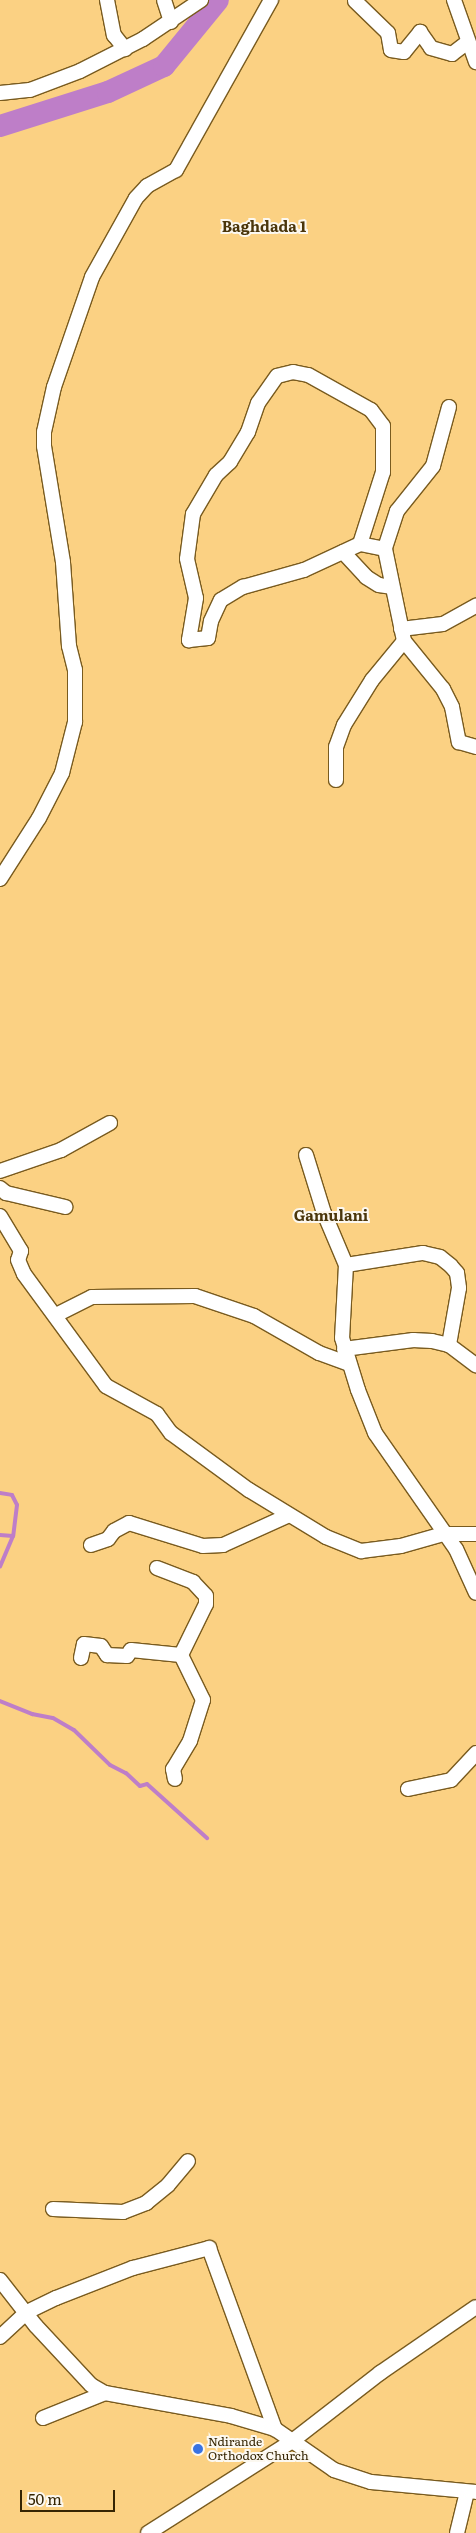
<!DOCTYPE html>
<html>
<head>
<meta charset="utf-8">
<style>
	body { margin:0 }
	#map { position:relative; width:476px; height:2533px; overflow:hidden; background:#fbd183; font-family:Literata,serif }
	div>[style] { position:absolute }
	.stream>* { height:4px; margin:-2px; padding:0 2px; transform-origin:2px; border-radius:2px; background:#be7ec8 }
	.river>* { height:22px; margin:-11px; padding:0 11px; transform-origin:11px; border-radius:11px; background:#be7ec8 }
	.roads { filter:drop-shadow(1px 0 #795b1f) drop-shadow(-1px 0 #795b1f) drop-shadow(0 1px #795b1f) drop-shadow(0 -1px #795b1f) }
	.minor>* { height:14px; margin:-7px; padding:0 7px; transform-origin:7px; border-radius:7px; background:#fff }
	.dots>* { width:14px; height:14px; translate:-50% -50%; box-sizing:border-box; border:2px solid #fcf8f0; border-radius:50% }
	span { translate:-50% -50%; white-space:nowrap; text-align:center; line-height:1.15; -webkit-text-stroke:4px #fcf8f0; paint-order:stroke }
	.poi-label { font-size:12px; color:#352503 }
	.left { translate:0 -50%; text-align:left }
	.quarter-label { font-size:15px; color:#4b360b; font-weight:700 }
	.scale { position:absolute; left:20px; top:2490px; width:95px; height:22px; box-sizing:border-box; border:2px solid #352503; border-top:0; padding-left:6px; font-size:15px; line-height:18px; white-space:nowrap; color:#352503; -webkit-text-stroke:4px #fcf8f0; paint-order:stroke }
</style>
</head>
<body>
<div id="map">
	<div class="stream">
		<i style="left:0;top:1493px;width:12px;rotate:9deg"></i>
		<i style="left:12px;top:1495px;width:11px;rotate:63deg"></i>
		<i style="left:17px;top:1505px;width:31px;rotate:97deg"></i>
		<i style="left:13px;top:1536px;width:33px;rotate:113deg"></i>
		<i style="left:0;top:1535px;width:13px;rotate:4deg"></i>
		<i style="left:0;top:1701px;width:35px;rotate:22deg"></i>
		<i style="left:32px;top:1714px;width:21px;rotate:11deg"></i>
		<i style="left:53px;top:1718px;width:24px;rotate:30deg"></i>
		<i style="left:74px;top:1730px;width:50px;rotate:44.2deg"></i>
		<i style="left:110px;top:1765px;width:18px;rotate:27deg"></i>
		<i style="left:126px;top:1773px;width:19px;rotate:43deg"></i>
		<i style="left:140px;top:1786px;width:7px;rotate:-16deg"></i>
		<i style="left:147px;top:1784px;width:81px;rotate:42deg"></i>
	</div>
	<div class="river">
		<i style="left:0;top:126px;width:113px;rotate:-17.5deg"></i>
		<i style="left:108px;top:92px;width:62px;rotate:-24.9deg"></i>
		<i style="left:164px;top:66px;width:85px;rotate:-50.7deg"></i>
	</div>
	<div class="roads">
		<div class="minor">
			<i style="left:107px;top:0;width:36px;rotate:79deg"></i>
			<i style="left:114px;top:35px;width:18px;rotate:52deg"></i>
			<i style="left:164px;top:0;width:23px;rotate:72deg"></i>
			<i style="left:454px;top:0;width:66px;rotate:70.5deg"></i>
			<i style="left:355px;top:1px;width:46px;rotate:44.1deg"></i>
			<i style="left:388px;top:33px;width:17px;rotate:80deg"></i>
			<i style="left:391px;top:50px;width:13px;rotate:9deg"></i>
			<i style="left:404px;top:52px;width:26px;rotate:-51deg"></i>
			<i style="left:420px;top:32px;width:19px;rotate:55deg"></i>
			<i style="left:431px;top:48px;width:22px;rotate:16deg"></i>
			<i style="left:452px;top:54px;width:20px;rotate:-37deg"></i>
			<i style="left:0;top:93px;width:30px;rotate:-6deg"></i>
			<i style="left:30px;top:90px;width:53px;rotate:-20.8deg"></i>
			<i style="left:80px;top:71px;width:71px;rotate:-26.9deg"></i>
			<i style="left:143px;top:39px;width:70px;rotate:-33.9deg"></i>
			<i style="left:449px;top:407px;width:61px;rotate:105.2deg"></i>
			<i style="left:433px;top:466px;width:58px;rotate:128.7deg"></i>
			<i style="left:397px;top:511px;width:40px;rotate:108deg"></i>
			<i style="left:385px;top:549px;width:94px;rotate:78.3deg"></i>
			<i style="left:404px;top:641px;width:62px;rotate:50.9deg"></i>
			<i style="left:443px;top:689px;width:20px;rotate:63deg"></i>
			<i style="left:452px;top:707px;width:36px;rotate:79deg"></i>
			<i style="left:459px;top:742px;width:18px;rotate:16deg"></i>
			<i style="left:360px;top:544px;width:76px;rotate:-72.3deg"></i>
			<i style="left:383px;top:472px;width:46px;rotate:-90deg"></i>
			<i style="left:383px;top:426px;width:20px;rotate:-127deg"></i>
			<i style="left:371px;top:410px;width:72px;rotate:-150.9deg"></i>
			<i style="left:308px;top:375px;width:15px;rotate:-169deg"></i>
			<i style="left:293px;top:372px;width:16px;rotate:166deg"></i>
			<i style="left:277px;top:376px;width:33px;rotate:125deg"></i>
			<i style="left:258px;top:403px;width:31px;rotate:109deg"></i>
			<i style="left:248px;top:432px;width:35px;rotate:121deg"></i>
			<i style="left:230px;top:462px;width:19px;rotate:137deg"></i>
			<i style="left:216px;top:475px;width:45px;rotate:120.5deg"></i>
			<i style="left:193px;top:514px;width:45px;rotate:97.6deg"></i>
			<i style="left:187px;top:559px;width:40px;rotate:77deg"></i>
			<i style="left:196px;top:598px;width:43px;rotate:99.5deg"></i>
			<i style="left:189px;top:640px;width:19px;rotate:-6deg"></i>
			<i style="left:208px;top:638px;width:17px;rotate:-80deg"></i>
			<i style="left:211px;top:621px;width:23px;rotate:-65deg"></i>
			<i style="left:221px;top:600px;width:26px;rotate:-31deg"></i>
			<i style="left:243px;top:587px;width:63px;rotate:-15.6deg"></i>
			<i style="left:304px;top:570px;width:62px;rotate:-24.9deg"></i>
			<i style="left:360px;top:544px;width:25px;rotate:11deg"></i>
			<i style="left:343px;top:552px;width:34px;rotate:47deg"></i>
			<i style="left:366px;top:577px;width:15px;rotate:32deg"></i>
			<i style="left:379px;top:585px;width:12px;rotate:9deg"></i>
			<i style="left:401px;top:629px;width:42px;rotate:-6.8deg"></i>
			<i style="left:443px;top:624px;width:38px;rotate:-29deg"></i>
			<i style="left:336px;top:780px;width:33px;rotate:-90deg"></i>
			<i style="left:336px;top:747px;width:23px;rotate:-70deg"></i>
			<i style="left:344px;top:725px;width:53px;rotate:-58.1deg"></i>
			<i style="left:372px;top:680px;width:50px;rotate:-50.6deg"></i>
			<i style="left:0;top:879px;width:72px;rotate:-57.4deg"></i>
			<i style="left:39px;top:818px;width:51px;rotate:-62.9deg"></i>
			<i style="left:62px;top:773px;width:53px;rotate:-75.7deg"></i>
			<i style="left:75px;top:722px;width:52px;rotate:-90deg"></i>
			<i style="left:75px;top:670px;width:25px;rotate:-104deg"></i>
			<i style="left:69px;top:646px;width:84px;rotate:-94.1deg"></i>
			<i style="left:63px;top:562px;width:118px;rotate:-99.3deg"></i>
			<i style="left:44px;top:446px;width:14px;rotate:-90deg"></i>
			<i style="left:44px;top:432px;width:46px;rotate:-77.5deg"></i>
			<i style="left:54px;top:387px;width:116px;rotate:-70.9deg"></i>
			<i style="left:92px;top:277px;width:90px;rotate:-60.9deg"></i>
			<i style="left:136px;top:198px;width:16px;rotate:-47deg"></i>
			<i style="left:147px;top:186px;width:33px;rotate:-29deg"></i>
			<i style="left:176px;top:170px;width:195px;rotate:-60.8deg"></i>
			<i style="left:306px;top:1155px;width:61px;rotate:72.8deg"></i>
			<i style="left:324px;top:1213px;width:56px;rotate:67.1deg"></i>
			<i style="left:346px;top:1265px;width:73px;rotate:93.1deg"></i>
			<i style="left:342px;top:1338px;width:54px;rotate:72.9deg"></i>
			<i style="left:358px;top:1390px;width:46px;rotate:68.4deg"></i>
			<i style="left:375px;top:1433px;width:141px;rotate:55.1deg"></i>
			<i style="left:456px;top:1549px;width:48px;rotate:65.6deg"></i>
			<i style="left:0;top:1171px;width:65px;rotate:-19deg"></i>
			<i style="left:61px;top:1150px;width:56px;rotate:-28.9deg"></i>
			<i style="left:0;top:1188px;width:8px;rotate:40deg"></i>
			<i style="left:6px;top:1193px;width:61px;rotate:13.3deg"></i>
			<i style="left:0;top:1216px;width:41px;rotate:59deg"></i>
			<i style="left:21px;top:1251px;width:9px;rotate:108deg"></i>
			<i style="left:18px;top:1260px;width:15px;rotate:67deg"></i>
			<i style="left:24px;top:1274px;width:139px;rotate:53.8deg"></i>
			<i style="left:106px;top:1386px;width:58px;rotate:28.8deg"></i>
			<i style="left:157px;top:1414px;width:24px;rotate:54deg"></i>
			<i style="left:171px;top:1433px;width:97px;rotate:36.2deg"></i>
			<i style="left:249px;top:1490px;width:90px;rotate:31.4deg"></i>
			<i style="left:326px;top:1537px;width:38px;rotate:22deg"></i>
			<i style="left:361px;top:1551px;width:40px;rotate:-7.1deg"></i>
			<i style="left:401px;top:1546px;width:44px;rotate:-15.9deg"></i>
			<i style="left:443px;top:1534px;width:33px"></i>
			<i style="left:346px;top:1265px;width:78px;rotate:-8.9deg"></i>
			<i style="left:423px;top:1253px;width:17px;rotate:13deg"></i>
			<i style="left:440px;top:1257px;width:14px;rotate:39deg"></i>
			<i style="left:451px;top:1266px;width:9px;rotate:49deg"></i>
			<i style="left:457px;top:1273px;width:15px;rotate:82deg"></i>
			<i style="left:459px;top:1288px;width:58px;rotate:100deg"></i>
			<i style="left:56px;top:1315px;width:40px;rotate:-26.6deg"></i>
			<i style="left:92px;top:1297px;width:103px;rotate:-0.6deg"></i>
			<i style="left:195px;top:1296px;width:62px;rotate:18.7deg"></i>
			<i style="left:254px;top:1316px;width:75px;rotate:29.6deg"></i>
			<i style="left:319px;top:1353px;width:32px;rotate:20deg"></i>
			<i style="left:344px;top:1349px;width:70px;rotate:-7.4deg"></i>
			<i style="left:413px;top:1340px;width:19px;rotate:3deg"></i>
			<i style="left:432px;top:1341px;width:17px;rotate:13deg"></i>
			<i style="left:449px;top:1345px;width:34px;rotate:37deg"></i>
			<i style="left:91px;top:1545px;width:18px;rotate:-19deg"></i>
			<i style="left:108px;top:1539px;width:10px;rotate:-53deg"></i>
			<i style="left:114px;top:1531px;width:17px;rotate:-28deg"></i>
			<i style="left:129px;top:1523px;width:77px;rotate:17.3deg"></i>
			<i style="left:203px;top:1546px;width:20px;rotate:-3deg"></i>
			<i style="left:223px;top:1545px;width:70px;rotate:-24.4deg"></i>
			<i style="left:157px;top:1568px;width:39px;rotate:21deg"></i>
			<i style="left:193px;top:1582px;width:19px;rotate:47deg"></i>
			<i style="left:206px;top:1596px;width:8px;rotate:90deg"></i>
			<i style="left:206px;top:1604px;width:57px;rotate:116.1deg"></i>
			<i style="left:181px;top:1655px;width:50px;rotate:63.9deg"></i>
			<i style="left:203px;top:1700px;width:43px;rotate:107.6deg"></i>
			<i style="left:190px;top:1741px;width:33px;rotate:121deg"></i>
			<i style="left:173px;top:1769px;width:10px;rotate:79deg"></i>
			<i style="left:81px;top:1658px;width:14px;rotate:-78deg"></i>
			<i style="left:84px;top:1644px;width:17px;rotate:7deg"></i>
			<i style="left:101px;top:1646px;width:11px;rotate:56deg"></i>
			<i style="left:107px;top:1655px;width:20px;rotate:3deg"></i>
			<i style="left:127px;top:1656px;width:7px;rotate:-56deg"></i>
			<i style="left:131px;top:1650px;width:50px;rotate:5.7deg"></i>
			<i style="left:408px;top:1789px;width:44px;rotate:-11.8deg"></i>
			<i style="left:451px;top:1780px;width:37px;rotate:-47deg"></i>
			<i style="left:53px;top:2209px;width:70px;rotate:2.5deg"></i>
			<i style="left:123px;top:2212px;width:25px;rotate:-21deg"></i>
			<i style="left:146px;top:2203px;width:28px;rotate:-39deg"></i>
			<i style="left:168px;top:2185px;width:31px;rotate:-50deg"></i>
			<i style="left:0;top:2280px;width:58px;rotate:52deg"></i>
			<i style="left:36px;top:2326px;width:81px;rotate:47deg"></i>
			<i style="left:91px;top:2385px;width:16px;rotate:30deg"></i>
			<i style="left:105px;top:2393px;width:128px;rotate:10.3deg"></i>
			<i style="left:231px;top:2416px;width:46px;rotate:16.5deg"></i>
			<i style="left:275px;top:2429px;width:72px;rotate:34.8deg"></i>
			<i style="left:334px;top:2470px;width:39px;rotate:18deg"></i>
			<i style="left:371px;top:2482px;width:105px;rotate:5.4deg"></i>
			<i style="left:0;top:2337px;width:37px;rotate:-43deg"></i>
			<i style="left:27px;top:2312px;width:32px;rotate:-26deg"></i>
			<i style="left:56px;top:2298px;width:83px;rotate:-21.3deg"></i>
			<i style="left:133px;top:2268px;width:79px;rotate:-14.7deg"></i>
			<i style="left:209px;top:2248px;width:193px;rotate:70deg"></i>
			<i style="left:43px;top:2418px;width:67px;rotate:-22deg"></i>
			<i style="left:148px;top:2533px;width:169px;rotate:-32.5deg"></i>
			<i style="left:291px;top:2442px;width:113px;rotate:-37.8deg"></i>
			<i style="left:380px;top:2373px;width:116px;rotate:-34.5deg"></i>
			<i style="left:457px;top:2533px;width:42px;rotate:-76.3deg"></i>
		</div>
	</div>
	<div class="dots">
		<i style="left:198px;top:2449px;background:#3973e2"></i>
	</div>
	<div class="poi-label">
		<span class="left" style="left:208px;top:2449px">Ndirande<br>Orthodox Church</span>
	</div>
	<div class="quarter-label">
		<span style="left:264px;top:226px">Baghdada 1</span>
		<span style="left:331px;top:1215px">Gamulani</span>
	</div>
	<div class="scale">50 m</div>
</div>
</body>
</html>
